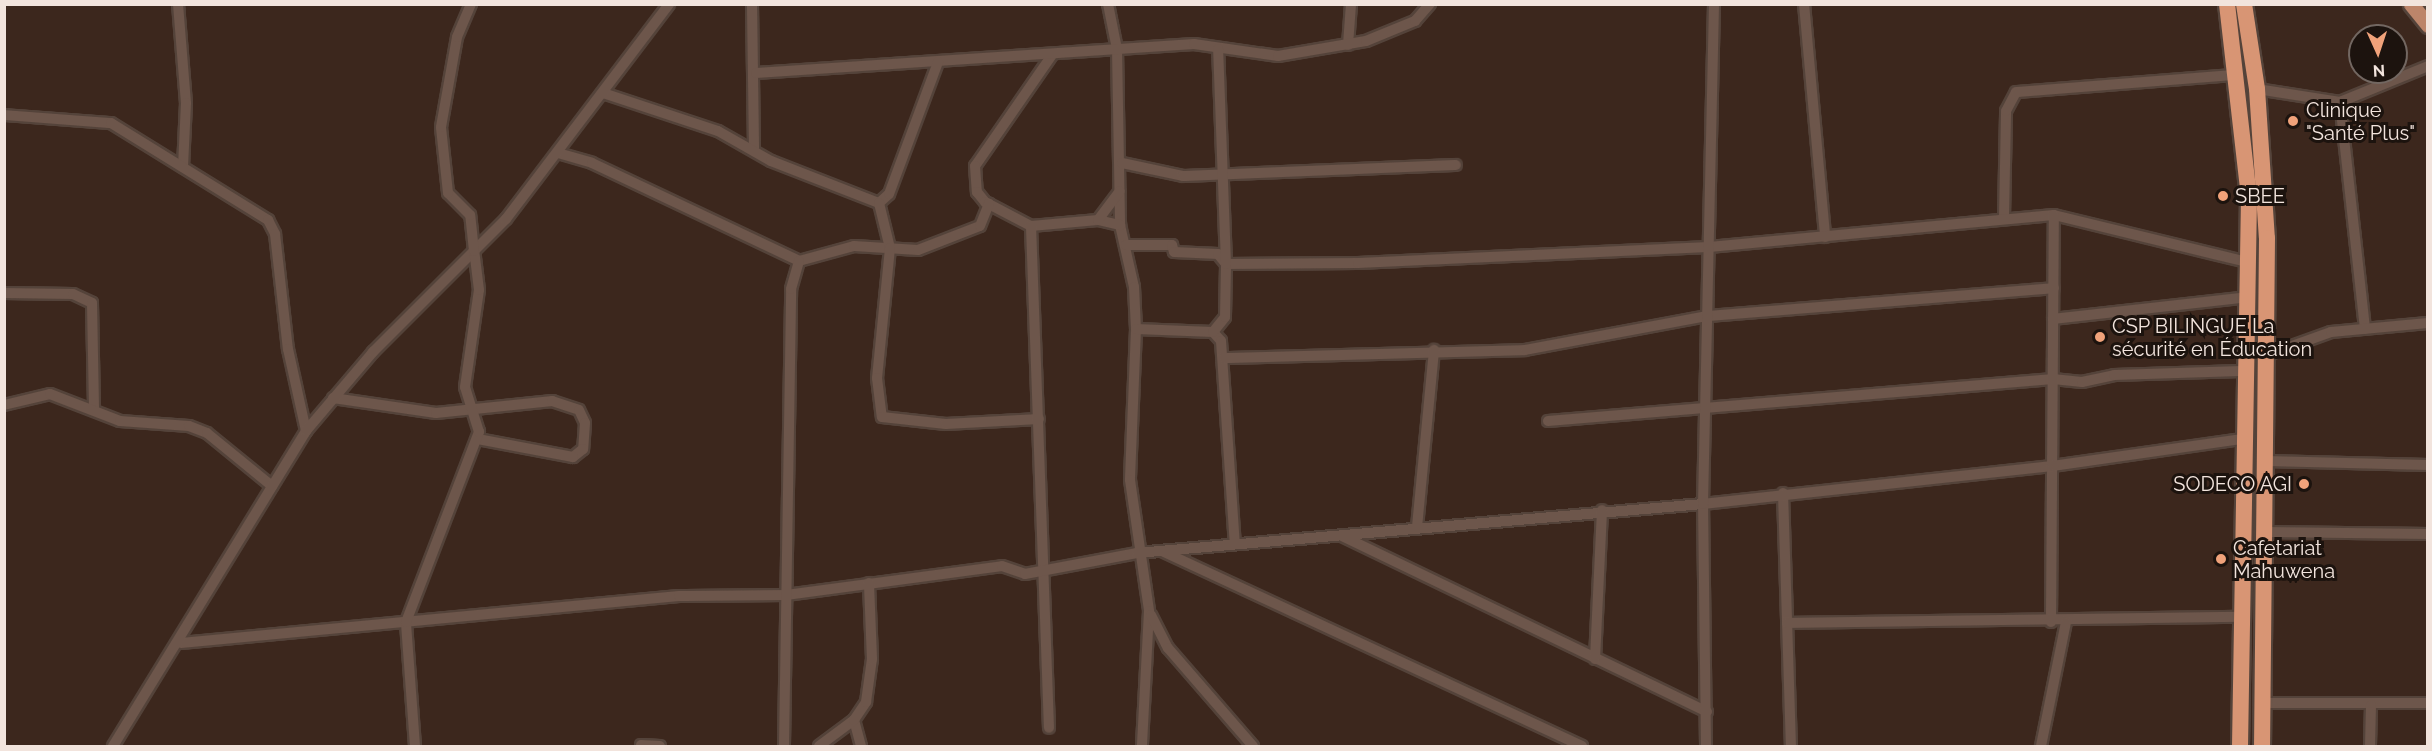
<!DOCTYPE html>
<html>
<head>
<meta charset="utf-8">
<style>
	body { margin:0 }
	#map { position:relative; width:2432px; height:751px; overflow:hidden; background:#3c271d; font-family:Raleway,sans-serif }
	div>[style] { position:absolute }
	.roads { filter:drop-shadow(2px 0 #54433a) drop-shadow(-2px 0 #54433a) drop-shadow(0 2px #54433a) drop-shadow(0 -2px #54433a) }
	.minor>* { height:10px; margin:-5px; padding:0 5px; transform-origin:5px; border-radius:5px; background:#6d564b }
	.primary>* { height:15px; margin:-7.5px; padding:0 7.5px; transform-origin:7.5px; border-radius:7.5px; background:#bd856a }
	.trunk>* { height:16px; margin:-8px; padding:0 8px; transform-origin:8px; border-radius:8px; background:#d89574 }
	.dots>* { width:16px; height:16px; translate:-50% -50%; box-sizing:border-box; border:3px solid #1c130e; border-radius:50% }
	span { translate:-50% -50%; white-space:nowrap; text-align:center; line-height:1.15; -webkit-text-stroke:6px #1c130e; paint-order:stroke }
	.poi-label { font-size:20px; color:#f2e4dd }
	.left { translate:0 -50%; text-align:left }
	.right { translate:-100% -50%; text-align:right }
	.frame { position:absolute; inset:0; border:6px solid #f2e4dd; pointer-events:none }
	.north { position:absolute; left:2348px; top:24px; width:60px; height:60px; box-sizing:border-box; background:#1c130e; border:2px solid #726761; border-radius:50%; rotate:177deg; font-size:16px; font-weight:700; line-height:24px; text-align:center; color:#f2e4dd }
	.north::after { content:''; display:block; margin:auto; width:21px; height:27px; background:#f0a27a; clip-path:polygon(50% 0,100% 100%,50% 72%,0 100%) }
</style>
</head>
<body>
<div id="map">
	<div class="roads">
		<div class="minor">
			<i style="left:178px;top:4px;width:99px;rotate:85.4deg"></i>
			<i style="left:186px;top:103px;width:64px;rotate:92.7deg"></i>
			<i style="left:752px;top:4px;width:144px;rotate:89.2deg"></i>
			<i style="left:1108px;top:4px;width:46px;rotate:78.7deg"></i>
			<i style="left:1117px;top:49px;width:176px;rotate:89deg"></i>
			<i style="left:1120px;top:225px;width:64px;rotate:77.3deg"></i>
			<i style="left:1134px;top:287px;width:42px;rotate:87.3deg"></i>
			<i style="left:1136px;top:329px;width:151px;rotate:92.3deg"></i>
			<i style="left:1130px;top:480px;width:132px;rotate:81.7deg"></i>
			<i style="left:1149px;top:611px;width:135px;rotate:93deg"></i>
			<i style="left:1804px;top:4px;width:234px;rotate:84.8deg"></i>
			<i style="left:1348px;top:45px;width:41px;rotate:-85.8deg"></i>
			<i style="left:1052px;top:55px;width:135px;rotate:124.7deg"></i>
			<i style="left:975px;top:166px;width:26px;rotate:86deg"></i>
			<i style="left:977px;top:192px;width:13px;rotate:51deg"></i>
			<i style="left:985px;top:202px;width:52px;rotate:27.6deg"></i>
			<i style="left:1031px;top:226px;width:67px;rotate:-5.1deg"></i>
			<i style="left:1098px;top:220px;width:23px;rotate:13deg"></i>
			<i style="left:756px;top:73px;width:439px;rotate:-3.8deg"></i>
			<i style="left:1194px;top:44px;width:85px;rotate:8.1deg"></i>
			<i style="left:1278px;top:56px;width:89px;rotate:-9.7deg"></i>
			<i style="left:1366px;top:41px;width:53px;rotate:-22.2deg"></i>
			<i style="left:1415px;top:21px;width:23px;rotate:-49deg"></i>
			<i style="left:2257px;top:89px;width:84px;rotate:8.9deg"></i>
			<i style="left:2340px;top:102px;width:95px;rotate:-22.2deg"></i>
			<i style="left:603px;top:93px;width:121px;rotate:18.3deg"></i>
			<i style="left:718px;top:131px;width:61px;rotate:29.5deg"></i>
			<i style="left:771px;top:161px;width:116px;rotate:21.3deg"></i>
			<i style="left:879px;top:203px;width:13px;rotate:-42deg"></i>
			<i style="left:889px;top:194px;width:141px;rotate:-69.6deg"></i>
			<i style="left:2340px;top:102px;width:228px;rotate:83.7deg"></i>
			<i style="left:4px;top:115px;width:107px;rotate:4.3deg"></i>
			<i style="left:111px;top:123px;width:185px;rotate:31.7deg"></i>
			<i style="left:268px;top:220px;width:16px;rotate:63deg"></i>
			<i style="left:275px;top:234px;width:116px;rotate:83.6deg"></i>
			<i style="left:288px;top:349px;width:84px;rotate:77.6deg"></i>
			<i style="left:558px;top:153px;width:35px;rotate:16deg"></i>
			<i style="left:592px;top:163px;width:229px;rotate:25.3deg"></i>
			<i style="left:799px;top:261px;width:57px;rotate:-15.3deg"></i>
			<i style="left:854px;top:246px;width:64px;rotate:3.6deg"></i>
			<i style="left:918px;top:250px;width:66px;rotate:-21.2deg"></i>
			<i style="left:980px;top:226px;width:24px;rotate:-68deg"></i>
			<i style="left:1122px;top:163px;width:62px;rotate:12deg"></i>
			<i style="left:1183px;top:176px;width:273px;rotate:-2.3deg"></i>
			<i style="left:879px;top:203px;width:46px;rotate:76.3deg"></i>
			<i style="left:890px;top:248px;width:131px;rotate:95.7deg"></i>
			<i style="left:877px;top:378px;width:39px;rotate:83deg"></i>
			<i style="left:882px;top:417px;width:64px;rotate:6.2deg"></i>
			<i style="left:946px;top:424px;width:93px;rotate:-3.1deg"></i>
			<i style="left:2004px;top:218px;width:107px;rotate:-88.9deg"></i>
			<i style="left:2006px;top:111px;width:21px;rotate:-62deg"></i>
			<i style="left:2016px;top:92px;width:216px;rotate:-4.5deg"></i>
			<i style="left:1098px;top:220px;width:36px;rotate:-53deg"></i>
			<i style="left:1031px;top:226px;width:502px;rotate:87.95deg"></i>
			<i style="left:1126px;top:245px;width:46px"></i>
			<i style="left:1172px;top:245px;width:7px;rotate:74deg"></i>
			<i style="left:1174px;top:252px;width:44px;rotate:2.6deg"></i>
			<i style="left:1218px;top:254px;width:13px;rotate:51deg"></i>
			<i style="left:1226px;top:264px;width:132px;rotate:-0.4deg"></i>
			<i style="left:1358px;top:263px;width:351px;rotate:-2.6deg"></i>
			<i style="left:1709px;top:247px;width:346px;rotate:-5.3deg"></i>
			<i style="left:2054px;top:215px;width:194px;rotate:13.7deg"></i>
			<i style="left:4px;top:293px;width:69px;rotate:0.8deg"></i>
			<i style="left:73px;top:294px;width:21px;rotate:25deg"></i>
			<i style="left:92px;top:303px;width:107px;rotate:88.9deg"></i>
			<i style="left:2053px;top:319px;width:188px;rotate:-6.4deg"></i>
			<i style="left:1136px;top:329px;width:77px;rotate:2.2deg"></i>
			<i style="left:1213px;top:332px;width:12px;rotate:48deg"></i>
			<i style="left:1221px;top:341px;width:203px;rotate:86.1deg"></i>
			<i style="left:1213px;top:332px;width:19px;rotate:-51deg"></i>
			<i style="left:1225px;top:317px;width:53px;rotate:-88.9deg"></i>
			<i style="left:1226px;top:264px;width:215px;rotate:-92.1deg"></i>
			<i style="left:2267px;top:355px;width:68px;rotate:-19.8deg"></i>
			<i style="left:2331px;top:332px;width:97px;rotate:-5.3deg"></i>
			<i style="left:1224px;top:358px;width:301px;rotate:-1.5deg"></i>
			<i style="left:1525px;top:350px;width:185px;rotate:-10.6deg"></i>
			<i style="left:1707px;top:316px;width:348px;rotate:-4.6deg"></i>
			<i style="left:333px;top:398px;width:104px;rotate:8.3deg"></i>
			<i style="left:436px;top:413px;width:117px;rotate:-5.9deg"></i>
			<i style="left:552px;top:401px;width:28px;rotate:18deg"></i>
			<i style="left:579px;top:410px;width:14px;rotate:65deg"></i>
			<i style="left:585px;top:423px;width:26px;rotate:94deg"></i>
			<i style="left:583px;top:449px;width:13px;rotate:141deg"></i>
			<i style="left:573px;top:457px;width:97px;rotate:-169.3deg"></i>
			<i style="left:4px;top:405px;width:47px;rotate:-13.4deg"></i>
			<i style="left:50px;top:394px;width:75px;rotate:21.1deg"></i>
			<i style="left:120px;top:421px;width:69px;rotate:4.1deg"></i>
			<i style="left:189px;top:426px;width:19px;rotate:21deg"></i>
			<i style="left:207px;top:433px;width:84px;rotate:39.2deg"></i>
			<i style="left:1548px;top:421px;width:507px;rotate:-4.75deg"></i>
			<i style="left:2053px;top:379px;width:29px;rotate:6deg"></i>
			<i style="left:2082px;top:382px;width:33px;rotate:-12deg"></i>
			<i style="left:2114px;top:375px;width:127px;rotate:-1.8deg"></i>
			<i style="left:2266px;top:461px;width:162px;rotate:1.4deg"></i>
			<i style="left:1783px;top:493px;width:253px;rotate:88.2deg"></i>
			<i style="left:1417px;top:527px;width:178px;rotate:-84.5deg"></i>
			<i style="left:2265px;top:532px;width:163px;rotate:0.7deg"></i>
			<i style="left:1342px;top:536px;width:405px;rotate:25.7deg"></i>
			<i style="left:1164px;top:552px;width:461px;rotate:24.9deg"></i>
			<i style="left:1151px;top:615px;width:37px;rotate:63deg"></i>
			<i style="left:1168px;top:648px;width:130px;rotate:49.1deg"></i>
			<i style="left:2051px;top:622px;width:407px;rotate:-89.6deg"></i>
			<i style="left:1787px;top:623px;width:449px;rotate:-0.8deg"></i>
			<i style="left:181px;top:643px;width:500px;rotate:-5.39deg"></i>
			<i style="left:679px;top:596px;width:107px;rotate:-0.5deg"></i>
			<i style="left:786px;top:595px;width:218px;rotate:-7.6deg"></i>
			<i style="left:1002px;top:566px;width:24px;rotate:19deg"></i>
			<i style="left:1025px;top:574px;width:114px;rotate:-10.6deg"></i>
			<i style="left:1137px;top:553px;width:568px;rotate:-4.95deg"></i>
			<i style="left:1703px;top:504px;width:351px;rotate:-6.2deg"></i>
			<i style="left:2052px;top:466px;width:191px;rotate:-8.1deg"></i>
			<i style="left:1595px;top:659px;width:149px;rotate:-87.3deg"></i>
			<i style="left:2263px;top:703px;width:165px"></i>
			<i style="left:854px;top:720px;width:27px;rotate:75deg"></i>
			<i style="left:641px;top:745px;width:19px;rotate:3deg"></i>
			<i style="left:113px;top:746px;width:369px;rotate:-58.5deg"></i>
			<i style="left:306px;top:431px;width:104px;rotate:-49.7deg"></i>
			<i style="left:373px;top:352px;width:188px;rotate:-45deg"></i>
			<i style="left:506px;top:219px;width:270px;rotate:-52.8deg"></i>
			<i style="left:415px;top:746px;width:124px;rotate:-94.2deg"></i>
			<i style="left:406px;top:622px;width:204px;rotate:-69deg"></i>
			<i style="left:479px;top:432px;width:47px;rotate:-107.3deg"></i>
			<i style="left:465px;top:387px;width:98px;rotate:-81.8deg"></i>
			<i style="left:479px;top:290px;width:39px;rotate:-97deg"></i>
			<i style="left:474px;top:251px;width:36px;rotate:-96deg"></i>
			<i style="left:470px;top:215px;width:31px;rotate:-135deg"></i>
			<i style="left:448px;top:193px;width:66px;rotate:-96.1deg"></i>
			<i style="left:441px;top:127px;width:91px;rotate:-79.9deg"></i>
			<i style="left:457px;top:37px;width:36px;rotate:-67deg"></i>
			<i style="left:784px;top:746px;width:457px;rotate:-89.1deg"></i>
			<i style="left:791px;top:289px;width:29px;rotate:-74deg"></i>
			<i style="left:819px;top:746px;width:44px;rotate:-36.6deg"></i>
			<i style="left:854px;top:720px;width:22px;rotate:-56deg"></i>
			<i style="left:866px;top:702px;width:43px;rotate:-82.1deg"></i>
			<i style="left:872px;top:659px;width:76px;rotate:-92.3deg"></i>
			<i style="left:1706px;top:746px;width:242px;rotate:-90.7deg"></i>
			<i style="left:1703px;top:504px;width:500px;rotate:-88.74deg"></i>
			<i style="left:2041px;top:746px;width:126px;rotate:-78.6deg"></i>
			<i style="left:2370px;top:746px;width:41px;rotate:-88.6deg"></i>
		</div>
		<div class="primary">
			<i style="left:2411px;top:4px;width:27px;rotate:51deg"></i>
		</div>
		<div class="trunk">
			<i style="left:2227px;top:4px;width:195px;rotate:83.5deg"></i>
			<i style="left:2249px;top:198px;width:548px;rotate:90.94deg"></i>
			<i style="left:2244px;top:4px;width:86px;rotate:81.3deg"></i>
			<i style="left:2257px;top:89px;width:149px;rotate:86.2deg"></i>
			<i style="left:2267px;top:238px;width:508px;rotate:90.56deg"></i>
		</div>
	</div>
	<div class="dots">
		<i style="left:2293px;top:121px;background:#f0a27a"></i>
		<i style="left:2223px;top:196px;background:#f0a27a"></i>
		<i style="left:2100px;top:337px;background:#f0a27a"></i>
		<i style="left:2304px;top:484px;background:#f0a27a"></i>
		<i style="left:2221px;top:559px;background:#f0a27a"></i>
	</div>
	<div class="poi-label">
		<span class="left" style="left:2306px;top:122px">Clinique<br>"Santé Plus"</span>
		<span class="left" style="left:2235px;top:196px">SBEE</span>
		<span class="left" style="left:2112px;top:338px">CSP BILINGUE La<br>sécurité en Éducation</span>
		<span class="right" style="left:2292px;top:484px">SODECO AGI</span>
		<span class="left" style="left:2233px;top:560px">Cafetariat<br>Mahuwena</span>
	</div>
	<div class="frame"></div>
	<div class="north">N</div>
</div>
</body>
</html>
